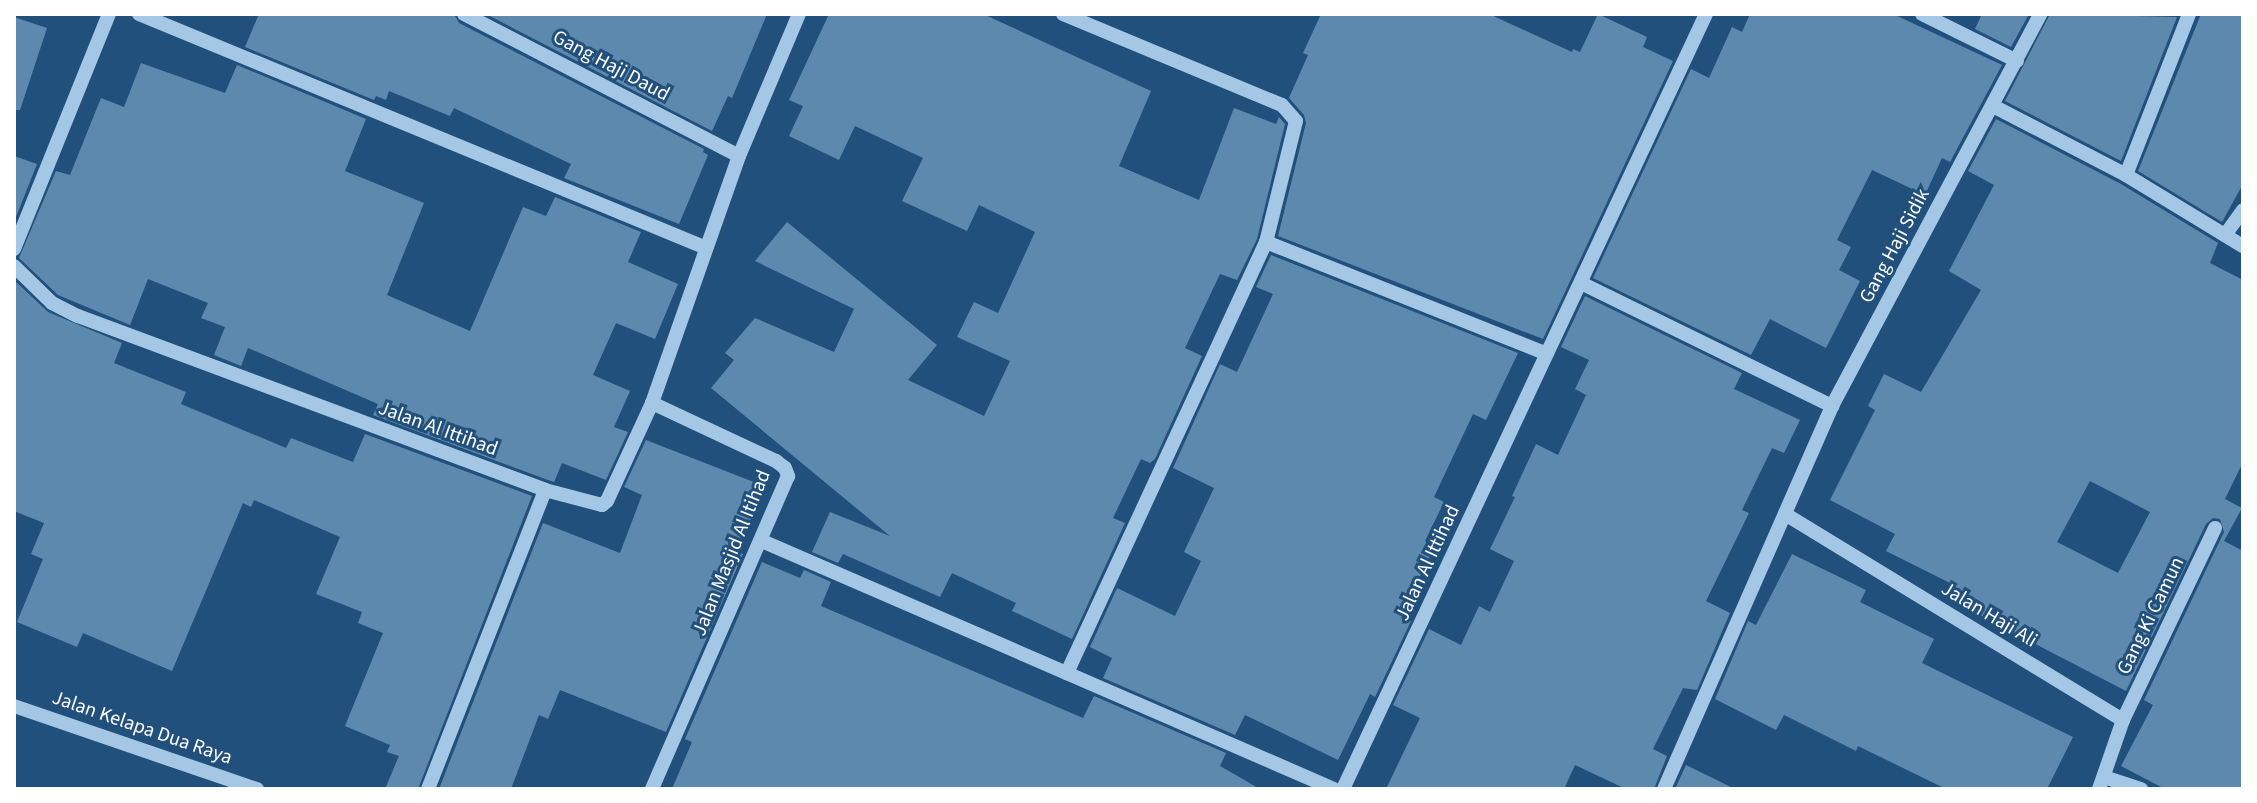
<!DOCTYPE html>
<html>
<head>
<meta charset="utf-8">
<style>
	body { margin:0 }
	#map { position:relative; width:2257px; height:803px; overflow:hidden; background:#22507c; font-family:"Source Sans 3",sans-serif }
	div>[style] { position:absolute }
	.building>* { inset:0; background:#5e89af }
	.minor>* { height:14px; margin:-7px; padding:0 7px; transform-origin:7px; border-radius:7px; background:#a5c7e6 }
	span { translate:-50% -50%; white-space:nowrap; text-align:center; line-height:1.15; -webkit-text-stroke:6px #22507c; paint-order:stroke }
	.street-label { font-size:20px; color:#fff }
	.frame { position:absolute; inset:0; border:16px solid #fff; pointer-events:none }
</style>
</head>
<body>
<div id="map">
	<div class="building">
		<i style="clip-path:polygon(259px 14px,454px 14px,459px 23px,704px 149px,703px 152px,708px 155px,679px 224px,564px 178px,571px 164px,454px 108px,450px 116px,389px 91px,386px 100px,376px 96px,374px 100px,245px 47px)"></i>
		<i style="clip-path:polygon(486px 14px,767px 14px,732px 98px,728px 96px,712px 131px)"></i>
		<i style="clip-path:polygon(829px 14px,983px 14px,1151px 91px,1119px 166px,1199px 200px,1234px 108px,1276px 124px,1279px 117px,1285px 124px,1257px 239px,1237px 280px,1220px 274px,1185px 348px,1202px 356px,1155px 459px,1150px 463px,1141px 459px,1113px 518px,1125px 523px,1072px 639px,1012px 611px,1016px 603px,952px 573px,940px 597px,843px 554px,838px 563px,812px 552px,830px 512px,890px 536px,711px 388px,734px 360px,725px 353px,755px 318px,834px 352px,854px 309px,755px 261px,787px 222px,937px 345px,908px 380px,984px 416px,1010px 361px,957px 337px,974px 302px,998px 313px,1035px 232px,979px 205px,967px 231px,902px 201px,923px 158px,855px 126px,839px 160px,789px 136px,803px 106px,789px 100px)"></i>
		<i style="clip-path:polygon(1321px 14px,1489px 14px,1572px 52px,1573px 49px,1580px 52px,1598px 14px,1647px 37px,1643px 47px,1673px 61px,1543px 339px,1278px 236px,1306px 123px,1304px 115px,1289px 98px,1308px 55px,1303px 53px)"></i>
		<i style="clip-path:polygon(1750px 14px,1893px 14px,2002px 65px,1950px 162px,1942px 158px,1925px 195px,1872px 170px,1837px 240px,1851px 247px,1839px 270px,1860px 281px,1826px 348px,1770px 319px,1751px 355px,1593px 278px,1691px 69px,1709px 78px,1732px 27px,1742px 32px)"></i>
		<i style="clip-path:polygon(1982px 14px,2029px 14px,2011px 47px,1975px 29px)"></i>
		<i style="clip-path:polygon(2050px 14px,2177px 17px,2121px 161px,2005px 101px)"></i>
		<i style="clip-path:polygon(2201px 14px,2243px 14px,2243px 184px,2222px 222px,2138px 171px)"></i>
		<i style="clip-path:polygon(14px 17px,47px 28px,20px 110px,14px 110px)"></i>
		<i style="clip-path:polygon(141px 63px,225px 93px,237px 65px,366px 119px,345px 171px,424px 203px,387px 295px,470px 331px,523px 207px,546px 216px,555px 197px,641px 232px,628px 262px,678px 284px,655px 339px,616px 323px,593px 375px,630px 391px,614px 427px,628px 432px,606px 480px,562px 463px,554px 482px,548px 480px,373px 415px,378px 404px,248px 348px,241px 366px,214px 355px,225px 327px,201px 318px,208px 303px,148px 279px,130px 325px,58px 295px,19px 258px,56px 171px,70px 175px,101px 98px,124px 107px)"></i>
		<i style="clip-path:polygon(evenodd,1996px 119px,2121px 184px,2218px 243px,2210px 263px,2243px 280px,2243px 462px,2225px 499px,2242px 508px,2224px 541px,2243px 551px,2243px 789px,2165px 789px,2121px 766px,2153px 705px,2144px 700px,2224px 532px,2220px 519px,2213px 518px,2206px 524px,2126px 691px,1945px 597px,1952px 584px,1886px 551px,1895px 534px,1830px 500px,1875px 410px,1868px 406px,1884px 374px,1921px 392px,1981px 290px,1949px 271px,1994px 185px,1968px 171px,1996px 119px,2090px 481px,2150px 512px,2118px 573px,2057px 542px,2090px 481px)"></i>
		<i style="clip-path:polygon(14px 156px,37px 164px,14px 222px)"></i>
		<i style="clip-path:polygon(1271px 255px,1518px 353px,1486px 420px,1473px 414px,1434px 497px,1444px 502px,1425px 541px,1435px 546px,1408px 601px,1411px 603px,1404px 617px,1411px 621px,1375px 697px,1370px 694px,1338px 760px,1245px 715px,1235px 735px,1103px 678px,1112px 658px,1090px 647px,1117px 588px,1175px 616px,1201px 561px,1184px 552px,1214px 488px,1173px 468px,1220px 364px,1237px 372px,1273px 294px,1256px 287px)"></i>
		<i style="clip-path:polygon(14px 280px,48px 312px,122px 343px,114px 363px,186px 392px,181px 404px,286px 448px,291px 438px,353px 462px,365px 434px,532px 496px,418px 789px,385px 789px,399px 756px,387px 752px,390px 745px,345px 726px,383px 633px,358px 623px,362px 612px,316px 594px,340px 537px,254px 500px,251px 507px,243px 503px,172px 671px,83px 633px,77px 647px,17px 622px,43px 559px,31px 554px,44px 523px,14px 511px)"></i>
		<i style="clip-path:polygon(1585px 296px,1742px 373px,1734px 389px,1800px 420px,1784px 453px,1772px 448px,1742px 510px,1749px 513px,1706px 601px,1730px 613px,1697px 690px,1683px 688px,1653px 749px,1667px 756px,1654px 789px,1626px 789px,1575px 765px,1564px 789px,1386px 789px,1420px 718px,1393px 705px,1429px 629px,1461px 645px,1479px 606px,1490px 612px,1514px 561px,1490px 549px,1515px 497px,1512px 496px,1536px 444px,1558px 455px,1586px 395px,1575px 389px,1589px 360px,1561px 347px)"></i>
		<i style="clip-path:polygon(646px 440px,764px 486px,738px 552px,743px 554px,666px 732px,560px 690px,548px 719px,539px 715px,511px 789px,439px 789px,543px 523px,620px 553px,642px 495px,624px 487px)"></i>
		<i style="clip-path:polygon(1792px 554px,1866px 590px,1860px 602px,1934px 639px,1922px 663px,2073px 737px,2047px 789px,1946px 789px,1858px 746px,1856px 751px,1784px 715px,1776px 730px,1715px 699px,1748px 621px,1756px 625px)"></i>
		<i style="clip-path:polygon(762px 562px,800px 578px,804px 570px,831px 582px,821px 606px,1083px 718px,1094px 696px,1226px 753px,1220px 766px,1260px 789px,672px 789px,692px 742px,685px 739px)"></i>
		<i style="clip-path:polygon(1686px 765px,1735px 789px,1675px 789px)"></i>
	</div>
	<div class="minor">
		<i style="left:139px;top:14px;width:611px;rotate:22.41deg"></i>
		<i style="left:464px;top:14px;width:309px;rotate:27.3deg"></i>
		<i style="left:1063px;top:14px;width:237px;rotate:22.6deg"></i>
		<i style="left:1282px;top:105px;width:21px;rotate:49deg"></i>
		<i style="left:1296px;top:121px;width:125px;rotate:103.9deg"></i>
		<i style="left:1266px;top:242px;width:475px;rotate:114.8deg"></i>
		<i style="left:1922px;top:14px;width:106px;rotate:26.3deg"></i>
		<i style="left:1993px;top:106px;width:150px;rotate:27.4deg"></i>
		<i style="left:2126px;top:175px;width:137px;rotate:31.3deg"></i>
		<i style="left:2126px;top:175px;width:173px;rotate:-68.6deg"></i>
		<i style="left:2225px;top:235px;width:31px;rotate:-54deg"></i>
		<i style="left:1266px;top:242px;width:302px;rotate:21.7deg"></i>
		<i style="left:14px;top:249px;width:253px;rotate:-68deg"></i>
		<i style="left:14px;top:266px;width:53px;rotate:44.2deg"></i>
		<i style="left:52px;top:303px;width:29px;rotate:27deg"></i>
		<i style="left:78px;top:316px;width:498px;rotate:20.4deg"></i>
		<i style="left:545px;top:490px;width:59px;rotate:14.7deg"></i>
		<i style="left:602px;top:505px;width:6px;rotate:-39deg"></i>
		<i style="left:607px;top:501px;width:108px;rotate:-65.3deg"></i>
		<i style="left:652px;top:403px;width:262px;rotate:-70.6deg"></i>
		<i style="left:739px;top:156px;width:154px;rotate:-67.1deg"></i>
		<i style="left:1581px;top:283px;width:280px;rotate:26.1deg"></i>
		<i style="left:652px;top:403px;width:137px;rotate:25.1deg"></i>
		<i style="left:776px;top:461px;width:11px;rotate:38deg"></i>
		<i style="left:785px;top:468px;width:9px;rotate:69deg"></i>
		<i style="left:788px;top:476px;width:341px;rotate:113.5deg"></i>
		<i style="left:1785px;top:514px;width:396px;rotate:31.4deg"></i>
		<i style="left:2123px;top:720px;width:73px;rotate:109.2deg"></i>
		<i style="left:762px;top:541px;width:623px;rotate:23.44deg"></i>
		<i style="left:14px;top:706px;width:257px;rotate:18.9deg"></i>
		<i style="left:2123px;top:720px;width:213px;rotate:-64.4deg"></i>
		<i style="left:2104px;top:777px;width:39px;rotate:18deg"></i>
		<i style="left:428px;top:789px;width:321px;rotate:-68.6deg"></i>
		<i style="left:1343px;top:789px;width:856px;rotate:-64.9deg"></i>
		<i style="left:1664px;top:789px;width:418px;rotate:-66.3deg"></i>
		<i style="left:1832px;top:406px;width:444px;rotate:-62deg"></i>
	</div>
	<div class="street-label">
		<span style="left:611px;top:66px;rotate:28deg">Gang Haji Daud</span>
		<span style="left:1895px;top:246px;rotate:-62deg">Gang Haji Sidik</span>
		<span style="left:438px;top:429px;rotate:20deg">Jalan Al Ittihad</span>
		<span style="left:732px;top:553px;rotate:-68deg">Jalan Masjid Al Itihad</span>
		<span style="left:1428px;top:563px;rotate:-65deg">Jalan Al Ittihad</span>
		<span style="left:1989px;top:615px;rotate:31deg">Jalan Haji Ali</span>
		<span style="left:2151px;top:616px;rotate:-64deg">Gang Ki Camun</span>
		<span style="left:142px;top:728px;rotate:19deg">Jalan Kelapa Dua Raya</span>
	</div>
	<div class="frame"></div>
</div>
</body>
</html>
